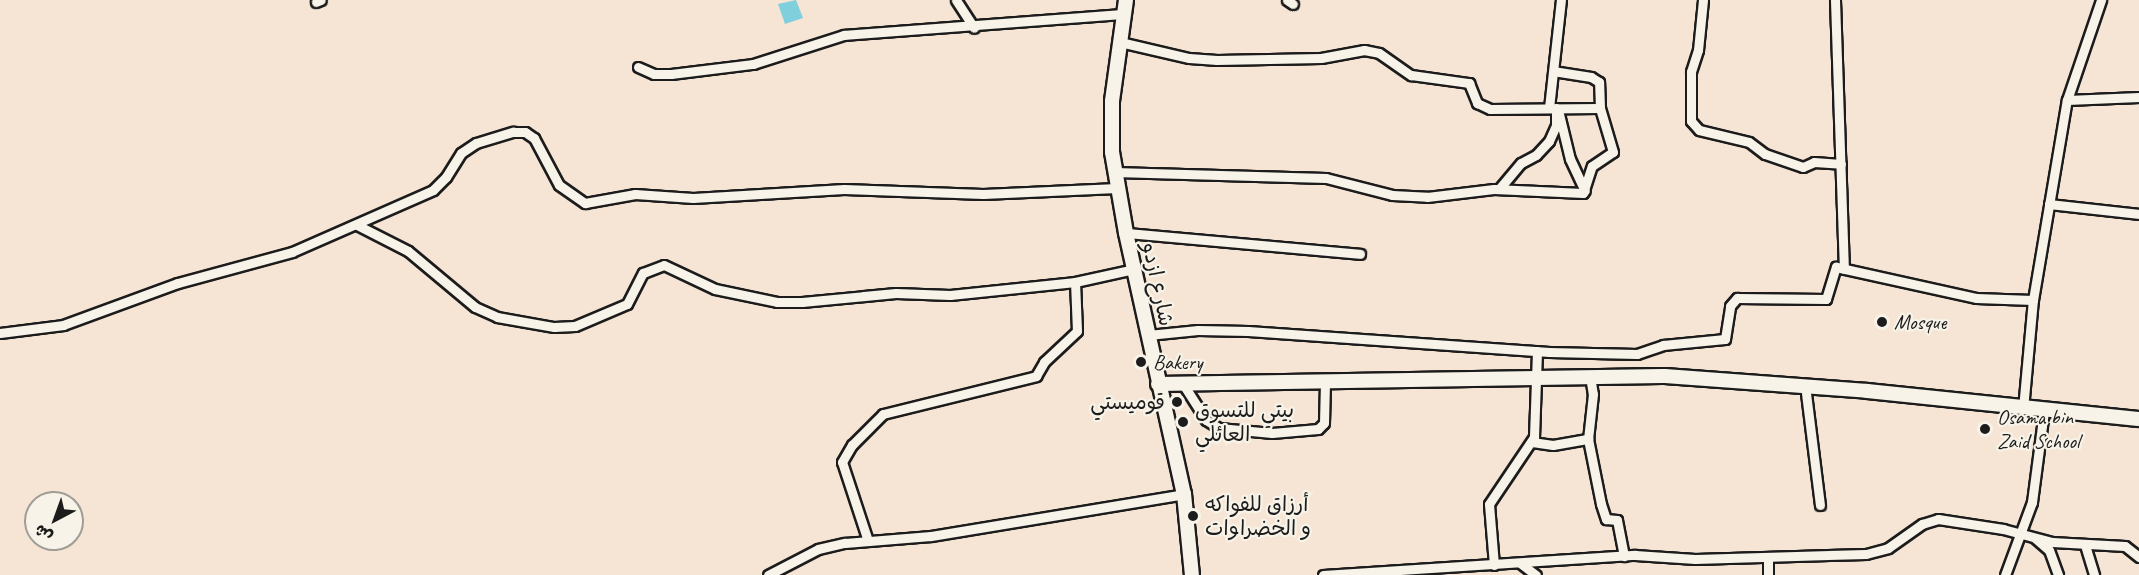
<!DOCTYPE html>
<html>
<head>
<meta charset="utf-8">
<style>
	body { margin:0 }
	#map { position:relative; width:2139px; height:575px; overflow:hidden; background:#f6e5d4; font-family:Caveat,"Playpen Sans Arabic",sans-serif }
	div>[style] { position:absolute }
	.water>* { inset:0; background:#80cfdd }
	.roads { filter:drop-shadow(2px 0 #1c1c1c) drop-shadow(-2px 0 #1c1c1c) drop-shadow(0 2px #1c1c1c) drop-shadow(0 -2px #1c1c1c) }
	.street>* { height:9px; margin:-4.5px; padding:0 4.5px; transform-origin:4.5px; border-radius:4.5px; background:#f7f3e8 }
	.secondary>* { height:14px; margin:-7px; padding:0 7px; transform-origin:7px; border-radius:7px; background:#f7f3e8 }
	.dots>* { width:16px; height:16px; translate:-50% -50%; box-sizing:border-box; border:3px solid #f7f3e8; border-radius:50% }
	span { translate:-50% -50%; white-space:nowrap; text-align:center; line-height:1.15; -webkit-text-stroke:4.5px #f7f3e8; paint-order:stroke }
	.street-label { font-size:21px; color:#1c1c1c }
	.poi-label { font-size:21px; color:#1c1c1c }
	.left { translate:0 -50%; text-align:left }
	.right { translate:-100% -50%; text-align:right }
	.north { position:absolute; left:24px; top:491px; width:60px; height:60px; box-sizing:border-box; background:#f7f3e8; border:2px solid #9f9d96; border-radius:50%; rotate:221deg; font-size:16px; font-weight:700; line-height:24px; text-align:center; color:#1c1c1c }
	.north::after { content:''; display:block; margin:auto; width:21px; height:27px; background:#1c1c1c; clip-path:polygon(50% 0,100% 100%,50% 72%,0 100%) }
</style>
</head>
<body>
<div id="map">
	<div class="water">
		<i style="clip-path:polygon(796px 0,803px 18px,785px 24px,778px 4px)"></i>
	</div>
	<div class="roads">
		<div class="street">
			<i style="left:956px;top:0;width:33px;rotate:57deg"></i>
			<i style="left:1287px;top:0;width:7px;rotate:34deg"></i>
			<i style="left:1703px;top:0;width:50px;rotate:95.7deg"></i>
			<i style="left:1698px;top:50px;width:23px;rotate:108deg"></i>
			<i style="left:1691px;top:72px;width:49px;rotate:90deg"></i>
			<i style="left:1691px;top:121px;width:12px;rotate:48deg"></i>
			<i style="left:1699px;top:130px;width:51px;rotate:13.5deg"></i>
			<i style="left:1749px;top:142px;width:20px;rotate:37deg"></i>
			<i style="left:1765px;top:154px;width:40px;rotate:18.9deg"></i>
			<i style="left:1803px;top:167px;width:12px;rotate:-24deg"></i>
			<i style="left:1814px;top:162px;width:27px;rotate:4deg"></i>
			<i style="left:1835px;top:0;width:269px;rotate:88.1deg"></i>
			<i style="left:316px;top:2px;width:5px;rotate:-22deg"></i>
			<i style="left:1120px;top:42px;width:71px;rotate:13.1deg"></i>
			<i style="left:1189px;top:58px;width:28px;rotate:4deg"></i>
			<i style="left:1217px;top:60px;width:104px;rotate:-1.1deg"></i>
			<i style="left:1321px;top:58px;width:44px;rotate:-10.5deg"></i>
			<i style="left:1364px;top:50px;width:15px;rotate:11deg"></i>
			<i style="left:1379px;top:53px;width:39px;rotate:35deg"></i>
			<i style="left:1411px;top:75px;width:59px;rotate:7.9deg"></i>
			<i style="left:1469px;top:83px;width:22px;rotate:68deg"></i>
			<i style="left:1477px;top:103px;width:14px;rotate:25deg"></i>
			<i style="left:1490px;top:109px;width:110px;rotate:-0.5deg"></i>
			<i style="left:638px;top:67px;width:17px;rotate:24deg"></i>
			<i style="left:654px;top:74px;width:17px"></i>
			<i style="left:671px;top:74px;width:83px;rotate:-7deg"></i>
			<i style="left:753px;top:64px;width:96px;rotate:-17.7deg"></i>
			<i style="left:844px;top:35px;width:281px;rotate:-4.3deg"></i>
			<i style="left:2067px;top:100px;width:72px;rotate:-2.4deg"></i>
			<i style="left:1549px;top:108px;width:109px;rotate:-83.7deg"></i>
			<i style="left:1559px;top:114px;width:46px;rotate:76.3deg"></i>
			<i style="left:1570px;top:159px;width:35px;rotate:65deg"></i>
			<i style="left:1114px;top:172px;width:212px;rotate:1.6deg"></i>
			<i style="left:1326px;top:178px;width:68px;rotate:14.4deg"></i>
			<i style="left:1392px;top:195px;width:35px;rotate:3deg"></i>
			<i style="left:1427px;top:197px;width:67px;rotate:-6.8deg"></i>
			<i style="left:1494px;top:189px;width:89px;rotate:2.6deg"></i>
			<i style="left:1583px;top:193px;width:28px;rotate:-72deg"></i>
			<i style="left:1592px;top:166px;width:25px;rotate:-34deg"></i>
			<i style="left:1613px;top:152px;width:46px;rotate:-106.5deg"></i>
			<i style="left:1600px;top:108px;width:26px;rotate:-92deg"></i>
			<i style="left:1599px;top:82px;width:9px;rotate:-148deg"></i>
			<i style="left:1591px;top:77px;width:37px;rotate:-171deg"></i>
			<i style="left:1499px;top:189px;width:34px;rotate:-50deg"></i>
			<i style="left:1521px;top:163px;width:17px;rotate:-28deg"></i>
			<i style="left:1536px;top:155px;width:19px;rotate:-47deg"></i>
			<i style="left:1549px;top:141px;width:17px;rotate:-66deg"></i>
			<i style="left:1556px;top:125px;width:17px;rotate:-90deg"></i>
			<i style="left:2049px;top:204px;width:91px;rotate:6.3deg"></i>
			<i style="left:357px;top:225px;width:57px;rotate:27deg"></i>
			<i style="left:408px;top:251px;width:87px;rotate:39.9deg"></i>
			<i style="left:475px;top:307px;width:24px;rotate:24deg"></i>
			<i style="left:497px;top:317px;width:58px;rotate:10deg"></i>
			<i style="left:554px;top:327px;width:21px;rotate:-3deg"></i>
			<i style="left:575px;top:326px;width:56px;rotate:-22.9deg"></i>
			<i style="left:627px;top:304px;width:35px;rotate:-63deg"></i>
			<i style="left:643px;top:273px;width:22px;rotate:-21deg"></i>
			<i style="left:664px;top:265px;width:56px;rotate:25.2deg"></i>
			<i style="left:715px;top:289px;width:63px;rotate:11.8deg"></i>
			<i style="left:777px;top:302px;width:25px"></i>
			<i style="left:802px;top:302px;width:94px;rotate:-5.5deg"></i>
			<i style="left:896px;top:293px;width:54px;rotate:2.1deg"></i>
			<i style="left:950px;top:295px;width:126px;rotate:-5.9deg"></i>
			<i style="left:1075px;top:282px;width:60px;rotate:-12.4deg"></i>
			<i style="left:1126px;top:233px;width:235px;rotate:5.1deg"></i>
			<i style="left:0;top:333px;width:64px;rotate:-7.2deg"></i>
			<i style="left:63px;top:325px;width:122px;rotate:-20.1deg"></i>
			<i style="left:178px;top:283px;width:118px;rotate:-15.2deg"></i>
			<i style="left:292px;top:252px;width:154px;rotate:-23.7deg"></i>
			<i style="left:433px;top:190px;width:18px;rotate:-45deg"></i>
			<i style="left:446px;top:177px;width:28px;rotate:-58deg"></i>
			<i style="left:461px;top:153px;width:18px;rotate:-34deg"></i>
			<i style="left:476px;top:143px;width:39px;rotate:-17deg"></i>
			<i style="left:513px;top:132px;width:12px"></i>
			<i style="left:525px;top:132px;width:11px;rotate:34deg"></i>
			<i style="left:534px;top:138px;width:53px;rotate:62deg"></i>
			<i style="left:559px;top:185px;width:32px;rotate:35deg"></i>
			<i style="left:585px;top:203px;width:51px;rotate:-10.2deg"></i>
			<i style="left:635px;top:194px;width:58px;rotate:3.9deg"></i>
			<i style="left:693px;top:198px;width:151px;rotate:-3.4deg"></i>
			<i style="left:844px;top:189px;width:139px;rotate:2.1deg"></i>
			<i style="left:983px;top:194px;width:134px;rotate:-2.6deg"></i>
			<i style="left:1148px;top:335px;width:50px;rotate:-5.7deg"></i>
			<i style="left:1198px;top:330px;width:50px;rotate:1.1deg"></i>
			<i style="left:1248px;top:331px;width:302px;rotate:4deg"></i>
			<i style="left:1549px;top:352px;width:88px;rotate:1.3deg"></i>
			<i style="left:1637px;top:354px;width:28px;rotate:-19deg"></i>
			<i style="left:1663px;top:345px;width:62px;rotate:-5.5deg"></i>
			<i style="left:1725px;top:339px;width:33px;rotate:-81deg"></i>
			<i style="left:1730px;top:306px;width:11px;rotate:-49deg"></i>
			<i style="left:1737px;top:298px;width:89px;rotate:0.6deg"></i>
			<i style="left:1826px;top:299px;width:34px;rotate:-73deg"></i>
			<i style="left:1836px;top:267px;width:143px;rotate:12.5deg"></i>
			<i style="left:1976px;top:298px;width:57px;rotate:2deg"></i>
			<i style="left:1590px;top:376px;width:18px;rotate:81deg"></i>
			<i style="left:1593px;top:394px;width:45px;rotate:96.3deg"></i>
			<i style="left:1588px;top:439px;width:66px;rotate:78.7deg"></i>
			<i style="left:1601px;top:504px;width:16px;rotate:72deg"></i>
			<i style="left:1606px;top:519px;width:11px;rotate:5deg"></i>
			<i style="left:1617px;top:520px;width:37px;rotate:79deg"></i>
			<i style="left:1183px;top:384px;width:43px;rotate:57.4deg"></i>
			<i style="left:1206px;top:420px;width:15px;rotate:32deg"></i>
			<i style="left:1219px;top:428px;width:53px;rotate:5.4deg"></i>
			<i style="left:1272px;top:433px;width:46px;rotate:-5deg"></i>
			<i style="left:1318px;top:429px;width:8px;rotate:-45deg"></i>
			<i style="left:1324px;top:423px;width:42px;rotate:-88.6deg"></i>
			<i style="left:1805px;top:385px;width:121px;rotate:82.9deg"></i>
			<i style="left:2023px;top:409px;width:109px;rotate:-84.8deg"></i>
			<i style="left:2033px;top:300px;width:203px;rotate:-80.4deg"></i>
			<i style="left:2067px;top:100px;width:106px;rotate:-71.2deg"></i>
			<i style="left:1532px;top:442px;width:21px;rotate:8deg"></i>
			<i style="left:1553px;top:445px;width:36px;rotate:-10deg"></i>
			<i style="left:2035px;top:538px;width:18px;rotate:41deg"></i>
			<i style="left:2049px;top:550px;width:27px;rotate:70deg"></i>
			<i style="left:868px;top:541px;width:83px;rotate:-108.2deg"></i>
			<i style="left:842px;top:462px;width:20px;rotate:-60deg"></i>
			<i style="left:852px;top:445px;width:44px;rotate:-45deg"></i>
			<i style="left:883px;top:414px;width:158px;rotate:-13.9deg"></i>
			<i style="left:1036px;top:376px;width:16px;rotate:-60deg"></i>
			<i style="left:1044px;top:362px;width:45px;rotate:-43.2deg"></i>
			<i style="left:1077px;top:331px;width:49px;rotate:-92.3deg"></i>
			<i style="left:2085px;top:545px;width:31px;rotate:73deg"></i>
			<i style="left:1520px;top:563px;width:20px;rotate:37deg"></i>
			<i style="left:1494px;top:565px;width:61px;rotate:-94.7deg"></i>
			<i style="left:1489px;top:504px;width:81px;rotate:-56.1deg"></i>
			<i style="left:1534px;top:437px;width:86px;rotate:-88deg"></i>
			<i style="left:768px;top:575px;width:56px;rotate:-27.5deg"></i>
			<i style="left:818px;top:549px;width:28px;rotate:-13deg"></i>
			<i style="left:845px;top:543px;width:86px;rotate:-4.7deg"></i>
			<i style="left:931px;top:536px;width:256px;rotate:-9.4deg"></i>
			<i style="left:1323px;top:575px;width:313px;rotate:-3.7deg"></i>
			<i style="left:1635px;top:555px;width:60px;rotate:3.8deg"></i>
			<i style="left:1695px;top:559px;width:171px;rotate:-1.7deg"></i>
			<i style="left:1866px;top:554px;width:23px;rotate:-15deg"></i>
			<i style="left:1888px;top:548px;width:42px;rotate:-35.2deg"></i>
			<i style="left:1922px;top:524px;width:17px;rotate:-17deg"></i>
			<i style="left:1938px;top:519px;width:66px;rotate:8.7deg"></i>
			<i style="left:2003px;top:529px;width:51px;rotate:14.9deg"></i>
			<i style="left:2052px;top:542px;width:73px;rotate:3.1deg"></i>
			<i style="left:2125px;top:546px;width:18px;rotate:38deg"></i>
			<i style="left:1768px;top:575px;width:17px;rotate:-90deg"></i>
			<i style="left:2005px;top:575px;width:78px;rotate:-69.7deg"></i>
			<i style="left:2032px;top:502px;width:92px;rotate:-82.5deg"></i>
		</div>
		<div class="secondary">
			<i style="left:1126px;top:0;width:102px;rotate:97.9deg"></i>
			<i style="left:1112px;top:101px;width:51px;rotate:90deg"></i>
			<i style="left:1112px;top:152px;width:82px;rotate:80.2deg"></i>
			<i style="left:1126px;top:233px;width:267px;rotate:77.5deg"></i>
			<i style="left:1184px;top:494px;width:81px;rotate:84.4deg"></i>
			<i style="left:1158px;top:384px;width:507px;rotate:-0.9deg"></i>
			<i style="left:1665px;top:376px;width:203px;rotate:4.2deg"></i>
			<i style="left:1867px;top:391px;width:273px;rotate:5.9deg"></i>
		</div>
	</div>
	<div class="dots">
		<i style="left:1882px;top:322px;background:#1c1c1c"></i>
		<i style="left:1141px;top:362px;background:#1c1c1c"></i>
		<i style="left:1177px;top:402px;background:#1c1c1c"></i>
		<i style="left:1183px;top:422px;background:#1c1c1c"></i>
		<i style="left:1985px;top:429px;background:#1c1c1c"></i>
		<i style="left:1193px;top:516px;background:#1c1c1c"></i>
	</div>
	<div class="street-label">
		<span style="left:1158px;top:284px;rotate:78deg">شارع ازدو</span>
	</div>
	<div class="poi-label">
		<span class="left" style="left:1894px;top:322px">Mosque</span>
		<span class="left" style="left:1153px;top:362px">Bakery</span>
		<span class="right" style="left:1165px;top:402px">قوميستي</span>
		<span class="left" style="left:1195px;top:422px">بيتي للتسوق<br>العائلي</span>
		<span class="left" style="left:1997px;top:429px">Osama bin<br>Zaid School</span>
		<span class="left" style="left:1205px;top:516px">أرزاق للفواكه<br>و الخضراوات</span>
	</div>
	<div class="north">ش</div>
</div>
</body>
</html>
